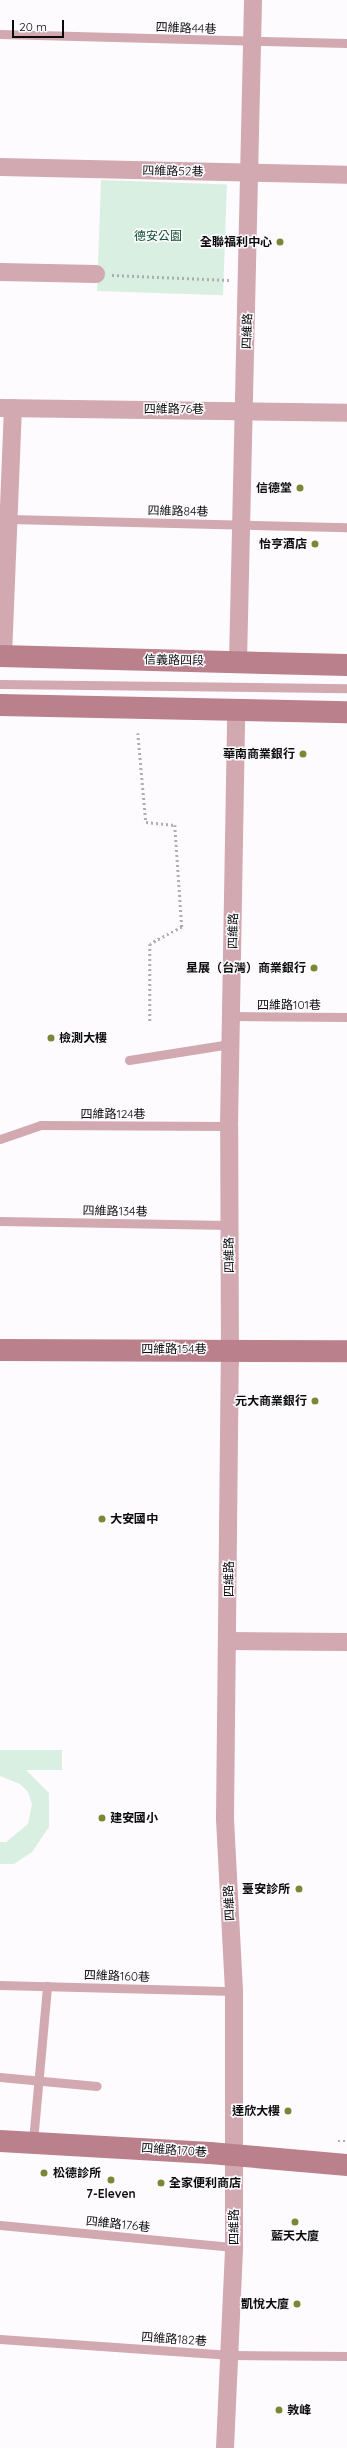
<!DOCTYPE html>
<html>
<head>
<meta charset="utf-8">
<style>
	body { margin:0 }
	#map { position:relative; width:347px; height:2448px; overflow:hidden; background:#fdfbfe; font-family:Quicksand,"Noto Sans TC",sans-serif }
	div>[style] { position:absolute }
	.green>* { inset:0; background:#d8efe2; transform-origin:0 0 }
	.path>* { height:2.5px; margin-top:-1.25px; transform-origin:0; background:repeating-linear-gradient(90deg,#aeadaf 0 2px,transparent 0 5px) }
	.lane>* { height:9px; margin:-4.5px; padding:0 4.5px; transform-origin:4.5px; border-radius:4.5px; background:#d2a9b0 }
	.street>* { height:18px; margin:-9px; padding:0 9px; transform-origin:9px; border-radius:9px; background:#d2a9b0 }
	.secondary>* { height:22px; margin:-11px; padding:0 11px; transform-origin:11px; border-radius:11px; background:#ba808b }
	.dots>* { width:11px; height:11px; translate:-50% -50%; box-sizing:border-box; border:2px solid #fdfbfe; border-radius:50% }
	span { translate:-50% -50%; white-space:nowrap; text-align:center; line-height:1.15; -webkit-text-stroke:3px #fdfbfe; paint-order:stroke }
	.street-label { font-size:12px; color:#0b0b0c }
	.park-label { font-size:12px; color:#0e4e33 }
	.poi-label { font-size:12px; color:#0b0b0c; font-weight:700 }
	.right { translate:-100% -50%; text-align:right }
	.left { translate:0 -50%; text-align:left }
	.scale { position:absolute; left:12px; top:20px; width:52px; height:18px; box-sizing:border-box; border:2px solid #0b0b0c; border-top:0; padding-left:5px; font-size:12px; line-height:14px; white-space:nowrap; color:#0b0b0c; -webkit-text-stroke:3px #fdfbfe; paint-order:stroke }
</style>
</head>
<body>
<div id="map">
	<div class="green">
		<i style="left:101px;top:180px;width:126px;height:111px;rotate:2deg"></i>
		<i style="clip-path:polygon(0 1750px,62px 1750px,62px 1770px,26px 1770px,49px 1793px,49px 1827px,32px 1852px,14px 1864px,0 1864px,0 1842px,6px 1842px,28px 1824px,32px 1804px,28px 1792px,20px 1784px,0 1776px)"></i>
	</div>
	<div class="path">
		<i style="left:112px;top:275px;width:117px;rotate:2.4deg"></i>
		<i style="left:138px;top:733px;width:89px;rotate:84.9deg"></i>
		<i style="left:146px;top:822px;width:29px;rotate:6deg"></i>
		<i style="left:175px;top:825px;width:102px;rotate:86.1deg"></i>
		<i style="left:182px;top:927px;width:36px;rotate:152deg"></i>
		<i style="left:150px;top:944px;width:78px;rotate:90deg"></i>
		<i style="left:338px;top:2141px;width:9px"></i>
	</div>
	<div class="lane">
		<i style="left:0;top:34px;width:347px;rotate:1.5deg"></i>
		<i style="left:9px;top:519px;width:338px;rotate:1.4deg"></i>
		<i style="left:0;top:684px;width:347px;rotate:0.7deg"></i>
		<i style="left:231px;top:1016px;width:116px;rotate:0.5deg"></i>
		<i style="left:129px;top:1060px;width:102px;rotate:-9deg"></i>
		<i style="left:0;top:1139px;width:43px;rotate:-18.9deg"></i>
		<i style="left:41px;top:1125px;width:188px;rotate:0.3deg"></i>
		<i style="left:0;top:1221px;width:229px;rotate:1deg"></i>
		<i style="left:0;top:1985px;width:234px;rotate:1.5deg"></i>
		<i style="left:0;top:2077px;width:97px;rotate:5.3deg"></i>
		<i style="left:33px;top:2141px;width:156px;rotate:-84.8deg"></i>
		<i style="left:0;top:2225px;width:235px;rotate:5.4deg"></i>
		<i style="left:0;top:2339px;width:231px;rotate:4deg"></i>
		<i style="left:230px;top:2355px;width:117px;rotate:0.5deg"></i>
	</div>
	<div class="street">
		<i style="left:0;top:167px;width:347px;rotate:1.3deg"></i>
		<i style="left:0;top:272px;width:96px;rotate:1.2deg"></i>
		<i style="left:0;top:408px;width:347px;rotate:0.8deg"></i>
		<i style="left:3px;top:656px;width:248px;rotate:-87.7deg"></i>
		<i style="left:238px;top:662px;width:662px;rotate:-88.7deg"></i>
		<i style="left:228px;top:1641px;width:119px;rotate:0.5deg"></i>
		<i style="left:225px;top:2448px;width:201px;rotate:-87.4deg"></i>
		<i style="left:234px;top:2247px;width:256px;rotate:-90deg"></i>
		<i style="left:234px;top:1991px;width:173px;rotate:-93deg"></i>
		<i style="left:225px;top:1818px;width:455px;rotate:-89.4deg"></i>
		<i style="left:230px;top:1363px;width:237px;rotate:-90.2deg"></i>
		<i style="left:229px;top:1126px;width:416px;rotate:-89deg"></i>
	</div>
	<div class="secondary">
		<i style="left:0;top:656px;width:347px;rotate:1.5deg"></i>
		<i style="left:0;top:705px;width:347px;rotate:1.2deg"></i>
		<i style="left:0;top:1350px;width:347px;rotate:0.2deg"></i>
		<i style="left:0;top:2141px;width:210px;rotate:3.3deg"></i>
		<i style="left:210px;top:2153px;width:138px;rotate:5deg"></i>
	</div>
	<div class="dots">
		<i style="left:280px;top:242px;background:#798736"></i>
		<i style="left:300px;top:488px;background:#798736"></i>
		<i style="left:315px;top:544px;background:#798736"></i>
		<i style="left:303px;top:754px;background:#798736"></i>
		<i style="left:314px;top:968px;background:#798736"></i>
		<i style="left:51px;top:1038px;background:#798736"></i>
		<i style="left:315px;top:1401px;background:#798736"></i>
		<i style="left:102px;top:1519px;background:#798736"></i>
		<i style="left:102px;top:1818px;background:#798736"></i>
		<i style="left:299px;top:1889px;background:#798736"></i>
		<i style="left:288px;top:2111px;background:#798736"></i>
		<i style="left:44px;top:2173px;background:#798736"></i>
		<i style="left:111px;top:2180px;background:#798736"></i>
		<i style="left:161px;top:2183px;background:#798736"></i>
		<i style="left:295px;top:2222px;background:#798736"></i>
		<i style="left:297px;top:2304px;background:#798736"></i>
		<i style="left:279px;top:2410px;background:#798736"></i>
	</div>
	<div class="street-label">
		<span style="left:186px;top:28px;rotate:2deg">四維路44巷</span>
		<span style="left:173px;top:171px;rotate:1deg">四維路52巷</span>
		<span style="left:247px;top:331px;rotate:-88deg">四維路</span>
		<span style="left:174px;top:409px">四維路76巷</span>
		<span style="left:178px;top:511px;rotate:1deg">四維路84巷</span>
		<span style="left:174px;top:660px;rotate:1deg">信義路四段</span>
		<span style="left:233px;top:931px;rotate:-89deg">四維路</span>
		<span style="left:289px;top:1005px">四維路101巷</span>
		<span style="left:113px;top:1114px">四維路124巷</span>
		<span style="left:115px;top:1211px;rotate:1deg">四維路134巷</span>
		<span style="left:229px;top:1255px;rotate:-91deg">四維路</span>
		<span style="left:174px;top:1349px">四維路154巷</span>
		<span style="left:229px;top:1579px;rotate:-90deg">四維路</span>
		<span style="left:229px;top:1903px;rotate:-93deg">四維路</span>
		<span style="left:117px;top:1976px;rotate:2deg">四維路160巷</span>
		<span style="left:174px;top:2150px;rotate:4deg">四維路170巷</span>
		<span style="left:118px;top:2224px;rotate:6deg">四維路176巷</span>
		<span style="left:234px;top:2227px;rotate:-90deg">四維路</span>
		<span style="left:174px;top:2339px;rotate:4deg">四維路182巷</span>
	</div>
	<div class="park-label">
		<span style="left:158px;top:236px">德安公園</span>
	</div>
	<div class="poi-label">
		<span class="right" style="left:272px;top:242px">全聯福利中心</span>
		<span class="right" style="left:292px;top:488px">信德堂</span>
		<span class="right" style="left:307px;top:544px">怡亨酒店</span>
		<span class="right" style="left:295px;top:754px">華南商業銀行</span>
		<span class="right" style="left:306px;top:968px">星展（台灣）商業銀行</span>
		<span class="left" style="left:59px;top:1038px">檢測大樓</span>
		<span class="right" style="left:307px;top:1401px">元大商業銀行</span>
		<span class="left" style="left:110px;top:1519px">大安國中</span>
		<span class="left" style="left:110px;top:1818px">建安國小</span>
		<span class="right" style="left:290px;top:1889px">臺安診所</span>
		<span class="right" style="left:280px;top:2111px">達欣大樓</span>
		<span class="left" style="left:53px;top:2173px">松德診所</span>
		<span class="left" style="left:169px;top:2183px">全家便利商店</span>
		<span style="left:111px;top:2194px">7-Eleven</span>
		<span style="left:295px;top:2236px">藍天大廈</span>
		<span class="right" style="left:289px;top:2304px">凱悅大廈</span>
		<span class="left" style="left:287px;top:2410px">敦峰</span>
	</div>
	<div class="scale">20 m</div>
</div>
</body>
</html>
